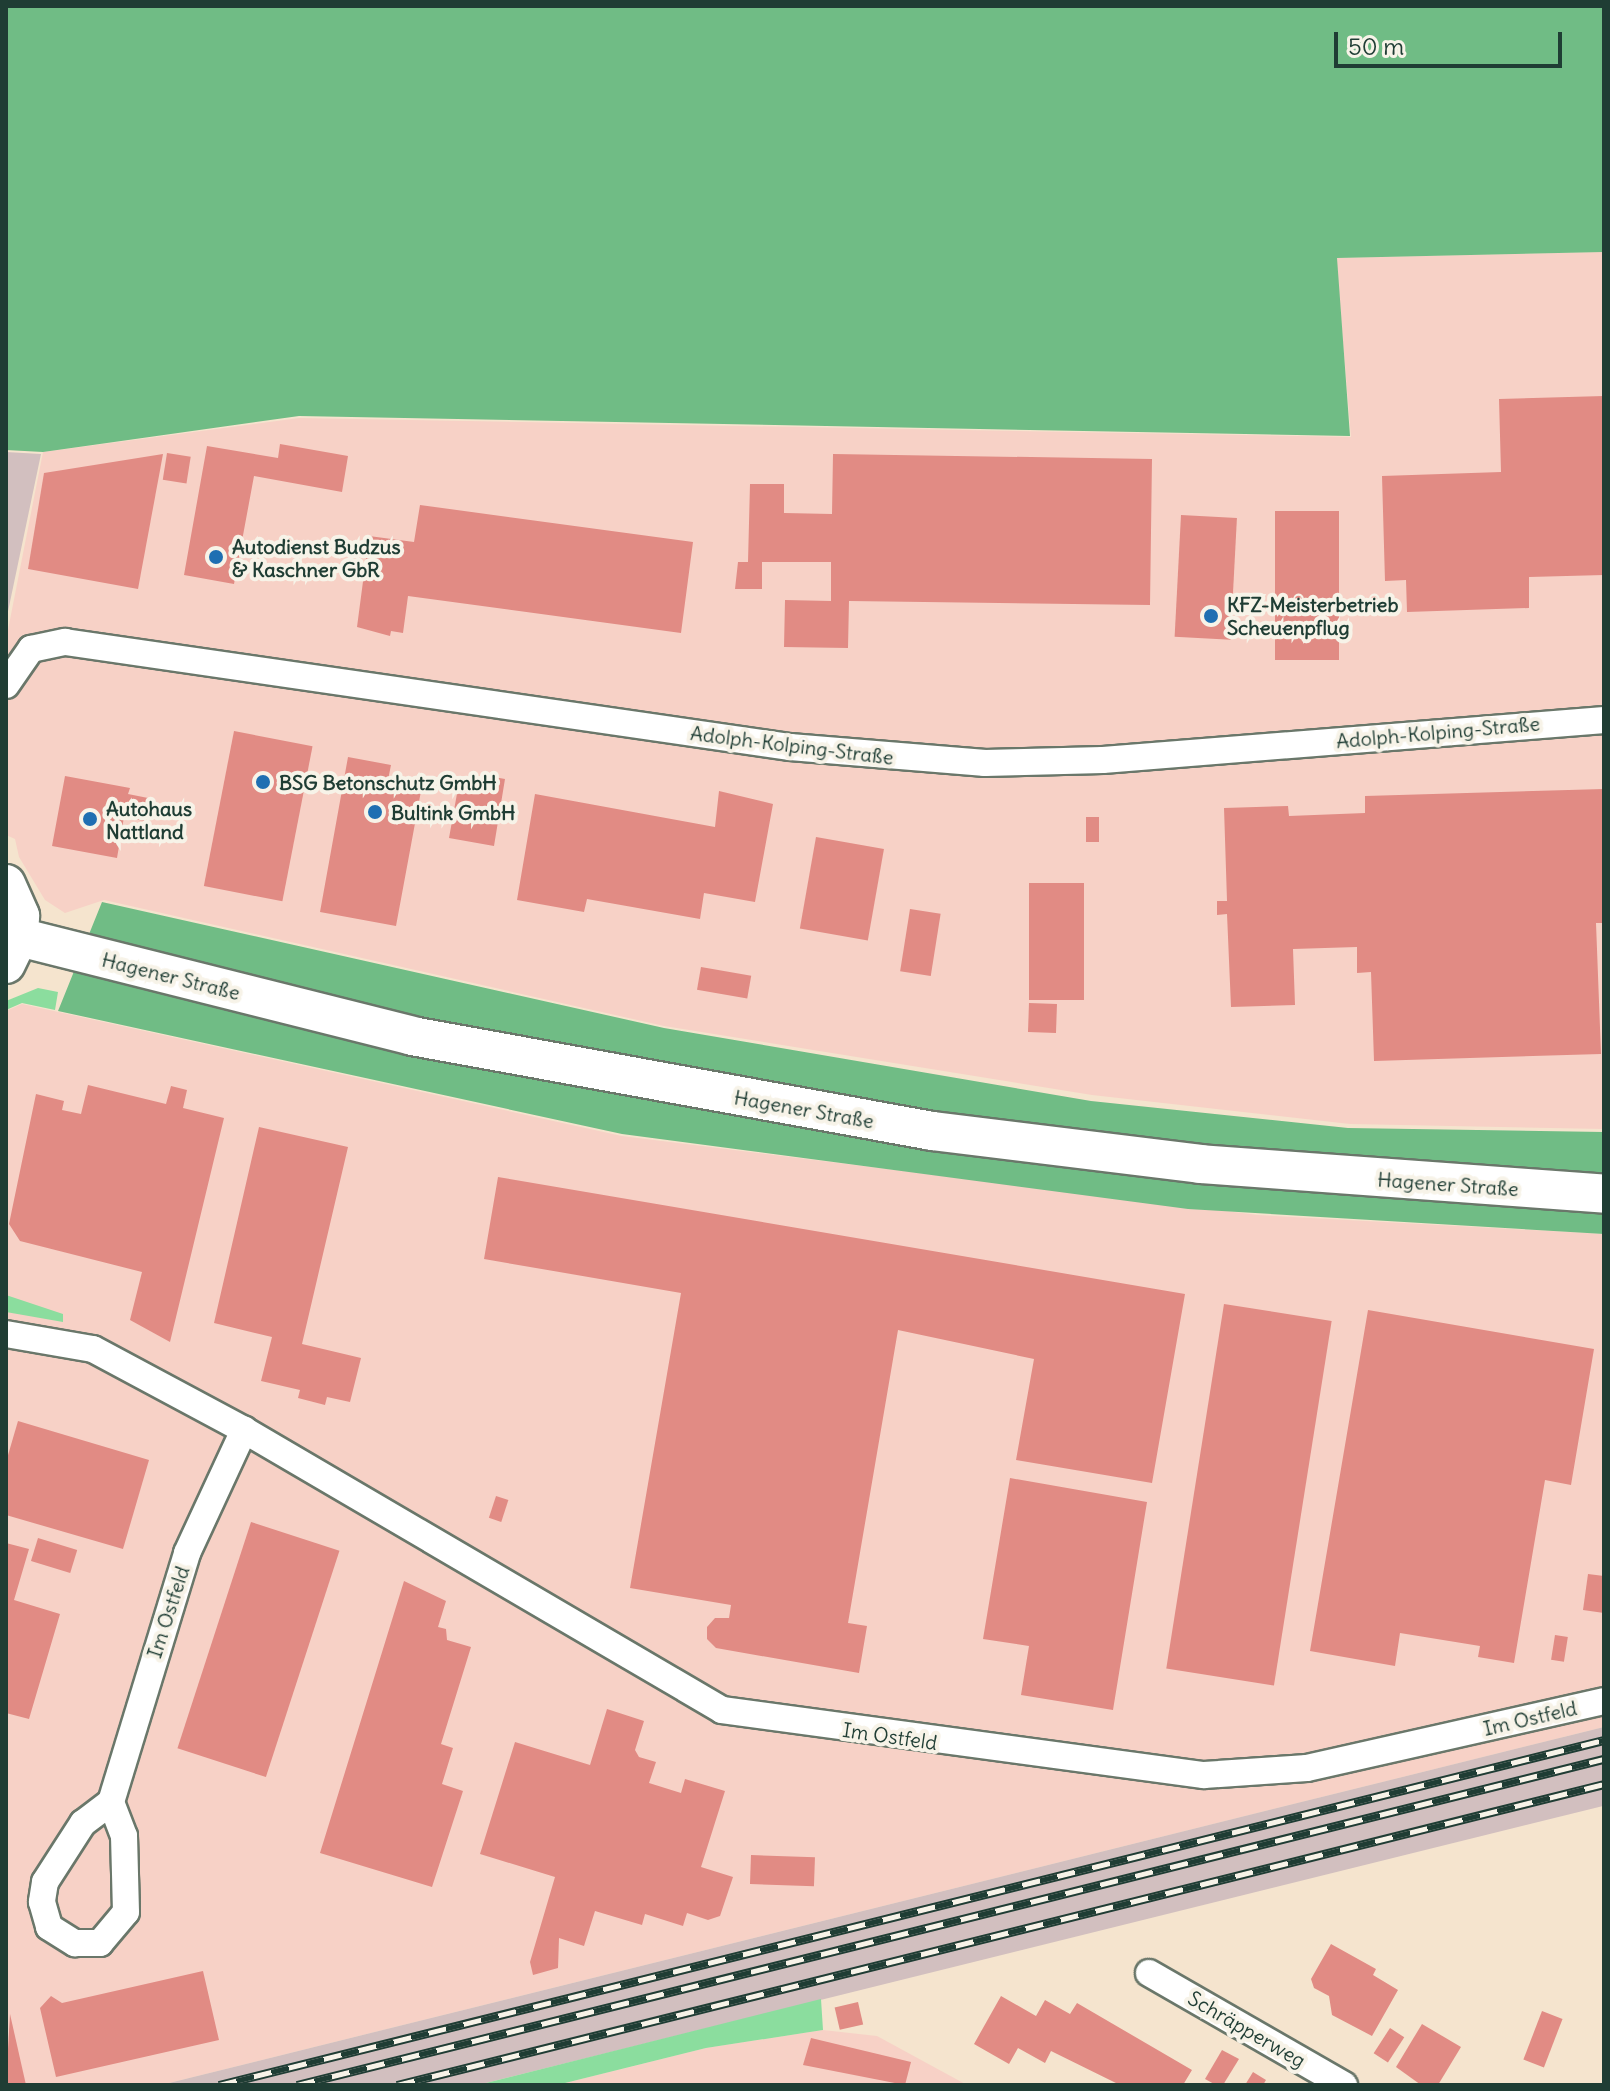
<!DOCTYPE html>
<html>
<head>
<meta charset="utf-8">
<style>
	body { margin:0 }
	#map { position:relative; width:1610px; height:2091px; overflow:hidden; background:#f5e4ce; font-family:Delius,sans-serif }
	div>[style] { position:absolute }
	.built>* { inset:0; background:#f7d1c6 }
	.industrial>* { inset:0; background:#d2bfbf }
	.green>* { inset:0; background:#8bdd9e }
	.forest>* { inset:0; background:#70bc85 }
	.building>* { inset:0; background:#e18b84; transform-origin:0 0 }
	.roads { filter:drop-shadow(2px 0 #6a776a) drop-shadow(-2px 0 #6a776a) drop-shadow(0 2px #6a776a) drop-shadow(0 -2px #6a776a) }
	.street>* { height:26px; margin:-13px; padding:0 13px; transform-origin:13px; border-radius:13px; background:#fff }
	.secondary>* { height:38px; margin:-19px; padding:0 19px; transform-origin:19px; border-radius:19px; background:#fff }
	.rail>* { height:9px; margin-top:-4.5px; transform-origin:0; background:repeating-linear-gradient(90deg,#f7f3e8 0 18px,#1f3d34 0 36px); box-sizing:border-box; border-block:2px solid #1f3d34 }
	.dots>* { width:22px; height:22px; translate:-50% -50%; box-sizing:border-box; border:4px solid #f7f3e8; border-radius:50% }
	span { translate:-50% -50%; white-space:nowrap; text-align:center; line-height:1.15; -webkit-text-stroke:8px #f7f3e8; paint-order:stroke }
	.poi-label { font-size:20px; color:#1f3d34; font-weight:700 }
	.left { translate:0 -50%; text-align:left }
	.street-label { font-size:20px; color:#1f3d34 }
	.frame { position:absolute; inset:0; border:8px solid #1f3d34; pointer-events:none }
	.scale { position:absolute; left:1334px; top:32px; width:228px; height:36px; box-sizing:border-box; border:4px solid #1f3d34; border-top:0; padding-left:10px; font-size:24px; line-height:28px; white-space:nowrap; color:#1f3d34; -webkit-text-stroke:6px #f7f3e8; paint-order:stroke }
</style>
</head>
<body>
<div id="map">
	<div class="built">
		<i style="clip-path:polygon(1604px 252px,1604px 1129px,1350px 1124px,1092px 1095px,664px 1026px,104px 900px,65px 913px,45px 900px,19px 857px,15px 839px,6px 835px,6px 640px,43px 452px,299px 418px,1351px 437px,1336px 258px)"></i>
		<i style="clip-path:polygon(22px 1004px,622px 1136px,1258px 1215px,1604px 1234px,1604px 1727px,161px 2085px,6px 2085px,6px 1011px)"></i>
		<i style="clip-path:polygon(823px 2030px,877px 2036px,967px 2085px,557px 2085px,706px 2048px)"></i>
	</div>
	<div class="industrial">
		<i style="clip-path:polygon(6px 452px,41px 454px,6px 621px)"></i>
		<i style="clip-path:polygon(1604px 1727px,1603px 1806px,478px 2085px,161px 2085px)"></i>
	</div>
	<div class="green">
		<i style="clip-path:polygon(38px 988px,58px 992px,55px 1010px,22px 1003px,6px 1010px,6px 1001px)"></i>
		<i style="clip-path:polygon(6px 1295px,63px 1314px,63px 1322px,6px 1312px)"></i>
		<i style="clip-path:polygon(821px 1999px,823px 2030px,706px 2048px,557px 2085px,478px 2085px)"></i>
	</div>
	<div class="forest">
		<i style="clip-path:polygon(6px 6px,1604px 6px,1604px 252px,1337px 258px,1350px 436px,299px 416px,43px 452px,6px 450px)"></i>
		<i style="clip-path:polygon(102px 902px,664px 1028px,1091px 1101px,1348px 1128px,1604px 1132px,1604px 1234px,1188px 1209px,622px 1134px,58px 1011px)"></i>
	</div>
	<div class="building">
		<i style="clip-path:polygon(1604px 396px,1604px 575px,1529px 577px,1529px 608px,1407px 612px,1406px 580px,1385px 581px,1382px 476px,1501px 472px,1499px 399px)"></i>
		<i style="clip-path:polygon(280px 444px,348px 456px,342px 492px,254px 476px,234px 584px,184px 575px,207px 446px,278px 458px)"></i>
		<i style="left:167px;top:453px;width:24px;height:27px;rotate:9deg"></i>
		<i style="clip-path:polygon(163px 454px,138px 589px,28px 569px,44px 473px)"></i>
		<i style="clip-path:polygon(833px 454px,1152px 459px,1150px 605px,849px 601px,848px 648px,784px 647px,785px 600px,831px 601px,831px 562px,762px 562px,762px 589px,735px 589px,738px 562px,748px 562px,750px 484px,784px 484px,784px 513px,832px 514px)"></i>
		<i style="clip-path:polygon(420px 505px,693px 542px,681px 633px,408px 596px,403px 633px,391px 631px,390px 636px,357px 627px,369px 536px,414px 542px)"></i>
		<i style="left:1275px;top:511px;width:64px;height:149px"></i>
		<i style="left:1181px;top:515px;width:56px;height:122px;rotate:3deg"></i>
		<i style="left:234px;top:731px;width:80px;height:158px;rotate:11deg"></i>
		<i style="clip-path:polygon(348px 757px,391px 765px,387px 785px,421px 791px,396px 926px,320px 912px)"></i>
		<i style="clip-path:polygon(483px 775px,505px 779px,494px 846px,449px 838px,458px 788px,480px 792px)"></i>
		<i style="clip-path:polygon(65px 776px,130px 788px,128px 794px,148px 798px,144px 821px,124px 817px,117px 858px,52px 846px)"></i>
		<i style="clip-path:polygon(1604px 789px,1604px 923px,1596px 923px,1601px 1054px,1374px 1061px,1371px 972px,1357px 973px,1357px 947px,1293px 949px,1295px 1005px,1231px 1007px,1227px 914px,1217px 915px,1217px 901px,1227px 901px,1224px 808px,1288px 806px,1289px 816px,1365px 813px,1365px 796px)"></i>
		<i style="clip-path:polygon(719px 791px,773px 804px,755px 902px,704px 893px,700px 919px,587px 899px,584px 912px,517px 900px,535px 794px,715px 827px)"></i>
		<i style="left:1086px;top:817px;width:13px;height:25px"></i>
		<i style="left:816px;top:837px;width:69px;height:93px;rotate:10deg"></i>
		<i style="left:1029px;top:883px;width:55px;height:117px"></i>
		<i style="left:910px;top:909px;width:31px;height:63px;rotate:9deg"></i>
		<i style="left:701px;top:967px;width:51px;height:23px;rotate:10deg"></i>
		<i style="left:1029px;top:1003px;width:28px;height:29px;rotate:2deg"></i>
		<i style="clip-path:polygon(88px 1085px,166px 1104px,171px 1086px,187px 1090px,183px 1108px,224px 1118px,170px 1342px,130px 1320px,142px 1272px,20px 1241px,9px 1224px,36px 1094px,64px 1101px,62px 1110px,81px 1114px)"></i>
		<i style="clip-path:polygon(259px 1127px,348px 1147px,302px 1344px,361px 1358px,350px 1402px,327px 1397px,325px 1405px,298px 1398px,300px 1390px,261px 1381px,272px 1337px,214px 1323px)"></i>
		<i style="clip-path:polygon(498px 1177px,1185px 1294px,1152px 1483px,1016px 1460px,1034px 1359px,898px 1330px,848px 1623px,867px 1626px,859px 1673px,716px 1648px,707px 1639px,707px 1627px,715px 1618px,729px 1618px,731px 1605px,630px 1588px,681px 1293px,484px 1259px)"></i>
		<i style="left:1224px;top:1304px;width:109px;height:369px;rotate:9deg"></i>
		<i style="clip-path:polygon(1368px 1310px,1594px 1349px,1571px 1485px,1545px 1480px,1514px 1663px,1478px 1657px,1480px 1646px,1400px 1633px,1395px 1666px,1310px 1651px)"></i>
		<i style="clip-path:polygon(18px 1421px,149px 1460px,123px 1549px,6px 1515px,6px 1462px)"></i>
		<i style="clip-path:polygon(1010px 1478px,1147px 1502px,1113px 1710px,1021px 1695px,1029px 1646px,983px 1639px)"></i>
		<i style="left:496px;top:1496px;width:13px;height:23px;rotate:18deg"></i>
		<i style="left:251px;top:1522px;width:93px;height:238px;rotate:18deg"></i>
		<i style="left:38px;top:1538px;width:41px;height:24px;rotate:17deg"></i>
		<i style="clip-path:polygon(6px 1543px,29px 1549px,14px 1600px,60px 1614px,29px 1719px,6px 1713px)"></i>
		<i style="clip-path:polygon(1588px 1574px,1604px 1576px,1604px 1613px,1583px 1610px)"></i>
		<i style="clip-path:polygon(404px 1581px,446px 1601px,438px 1627px,446px 1629px,447px 1640px,471px 1647px,441px 1744px,453px 1748px,442px 1784px,463px 1791px,432px 1887px,320px 1853px)"></i>
		<i style="left:1555px;top:1635px;width:13px;height:25px;rotate:9deg"></i>
		<i style="clip-path:polygon(607px 1709px,644px 1721px,635px 1750px,639px 1757px,656px 1762px,649px 1783px,681px 1793px,685px 1779px,725px 1791px,701px 1867px,733px 1877px,720px 1916px,708px 1920px,687px 1913px,683px 1926px,645px 1914px,642px 1925px,595px 1911px,584px 1946px,559px 1938px,558px 1968px,533px 1975px,530px 1962px,555px 1877px,480px 1854px,515px 1742px,590px 1765px)"></i>
		<i style="left:751px;top:1855px;width:64px;height:29px;rotate:2deg"></i>
		<i style="clip-path:polygon(1331px 1944px,1376px 1969px,1373px 1975px,1398px 1990px,1372px 2036px,1332px 2015px,1329px 1996px,1314px 1988px,1311px 1979px)"></i>
		<i style="clip-path:polygon(203px 1971px,219px 2040px,56px 2077px,40px 2008px,51px 1996px,62px 2003px)"></i>
		<i style="clip-path:polygon(1001px 1996px,1036px 2016px,1045px 2000px,1070px 2014px,1077px 2003px,1192px 2070px,1183px 2085px,1120px 2085px,1051px 2051px,1045px 2063px,1018px 2048px,1009px 2064px,974px 2044px)"></i>
		<i style="left:858px;top:2002px;width:23px;height:24px;rotate:77deg"></i>
		<i style="left:1542px;top:2011px;width:22px;height:52px;rotate:21deg"></i>
		<i style="clip-path:polygon(10px 2014px,26px 2085px,6px 2085px)"></i>
		<i style="clip-path:polygon(1422px 2024px,1461px 2047px,1438px 2085px,1421px 2085px,1396px 2067px)"></i>
		<i style="left:1390px;top:2028px;width:17px;height:30px;rotate:33deg"></i>
		<i style="clip-path:polygon(811px 2038px,911px 2062px,905px 2085px,803px 2065px)"></i>
		<i style="clip-path:polygon(1222px 2050px,1239px 2059px,1223px 2085px,1216px 2085px,1205px 2079px)"></i>
		<i style="clip-path:polygon(1253px 2072px,1266px 2080px,1263px 2085px,1245px 2085px)"></i>
	</div>
	<div class="roads">
		<div class="street">
			<i style="left:6px;top:685px;width:44px;rotate:-55.2deg"></i>
			<i style="left:31px;top:649px;width:35px;rotate:-12deg"></i>
			<i style="left:65px;top:642px;width:733px;rotate:8.24deg"></i>
			<i style="left:790px;top:747px;width:196px;rotate:4.7deg"></i>
			<i style="left:985px;top:763px;width:118px;rotate:-1.5deg"></i>
			<i style="left:1103px;top:760px;width:503px;rotate:-4.56deg"></i>
			<i style="left:6px;top:1334px;width:88px;rotate:9.8deg"></i>
			<i style="left:93px;top:1349px;width:171px;rotate:28.2deg"></i>
			<i style="left:111px;top:1802px;width:35px;rotate:143deg"></i>
			<i style="left:83px;top:1823px;width:70px;rotate:122.8deg"></i>
			<i style="left:45px;top:1882px;width:20px;rotate:99deg"></i>
			<i style="left:42px;top:1902px;width:26px;rotate:74deg"></i>
			<i style="left:49px;top:1927px;width:31px;rotate:32deg"></i>
			<i style="left:75px;top:1943px;width:25px"></i>
			<i style="left:100px;top:1943px;width:40px;rotate:-50deg"></i>
			<i style="left:126px;top:1912px;width:76px;rotate:-91.5deg"></i>
			<i style="left:124px;top:1836px;width:36px;rotate:-111deg"></i>
			<i style="left:111px;top:1802px;width:260px;rotate:-73deg"></i>
			<i style="left:187px;top:1553px;width:136px;rotate:-65.1deg"></i>
			<i style="left:244px;top:1430px;width:554px;rotate:30.36deg"></i>
			<i style="left:722px;top:1710px;width:486px;rotate:7.7deg"></i>
			<i style="left:1204px;top:1775px;width:103px;rotate:-3.9deg"></i>
			<i style="left:1307px;top:1768px;width:304px;rotate:-12.7deg"></i>
			<i style="left:1149px;top:1973px;width:225px;rotate:29.9deg"></i>
		</div>
		<div class="secondary">
			<i style="left:6px;top:884px;width:35px;rotate:66deg"></i>
			<i style="left:20px;top:916px;width:21px;rotate:93deg"></i>
			<i style="left:19px;top:937px;width:30px;rotate:116deg"></i>
			<i style="left:19px;top:937px;width:405px;rotate:14.1deg"></i>
			<i style="left:412px;top:1036px;width:529px;rotate:10.35deg"></i>
			<i style="left:932px;top:1131px;width:270px;rotate:7deg"></i>
			<i style="left:1200px;top:1164px;width:405px;rotate:4.2deg"></i>
		</div>
	</div>
	<div class="rail">
		<i style="left:219px;top:2085px;width:1427px;rotate:-13.99deg"></i>
		<i style="left:297px;top:2085px;width:1347px;rotate:-14.01deg"></i>
		<i style="left:397px;top:2085px;width:1244px;rotate:-14deg"></i>
	</div>
	<div class="dots">
		<i style="left:216px;top:557px;background:#1f6fb2"></i>
		<i style="left:1211px;top:616px;background:#1f6fb2"></i>
		<i style="left:263px;top:782px;background:#1f6fb2"></i>
		<i style="left:375px;top:812px;background:#1f6fb2"></i>
		<i style="left:90px;top:819px;background:#1f6fb2"></i>
	</div>
	<div class="poi-label">
		<span class="left" style="left:232px;top:558px">Autodienst Budzus<br>&amp; Kaschner GbR</span>
		<span class="left" style="left:1227px;top:616px">KFZ-Meisterbetrieb<br>Scheuenpflug</span>
		<span class="left" style="left:279px;top:782px">BSG Betonschutz GmbH</span>
		<span class="left" style="left:106px;top:820px">Autohaus<br>Nattland</span>
		<span class="left" style="left:391px;top:812px">Bultink GmbH</span>
	</div>
	<div class="street-label">
		<span style="left:1438px;top:732px;rotate:-5deg">Adolph-Kolping-Straße</span>
		<span style="left:792px;top:745px;rotate:7deg">Adolph-Kolping-Straße</span>
		<span style="left:171px;top:976px;rotate:14deg">Hagener Straße</span>
		<span style="left:804px;top:1109px;rotate:10deg">Hagener Straße</span>
		<span style="left:1448px;top:1184px;rotate:4deg">Hagener Straße</span>
		<span style="left:168px;top:1612px;rotate:-72deg">Im Ostfeld</span>
		<span style="left:1530px;top:1718px;rotate:-13deg">Im Ostfeld</span>
		<span style="left:890px;top:1736px;rotate:8deg">Im Ostfeld</span>
		<span style="left:1247px;top:2029px;rotate:30deg">Schräpperweg</span>
	</div>
	<div class="frame"></div>
	<div class="scale">50 m</div>
</div>
</body>
</html>
